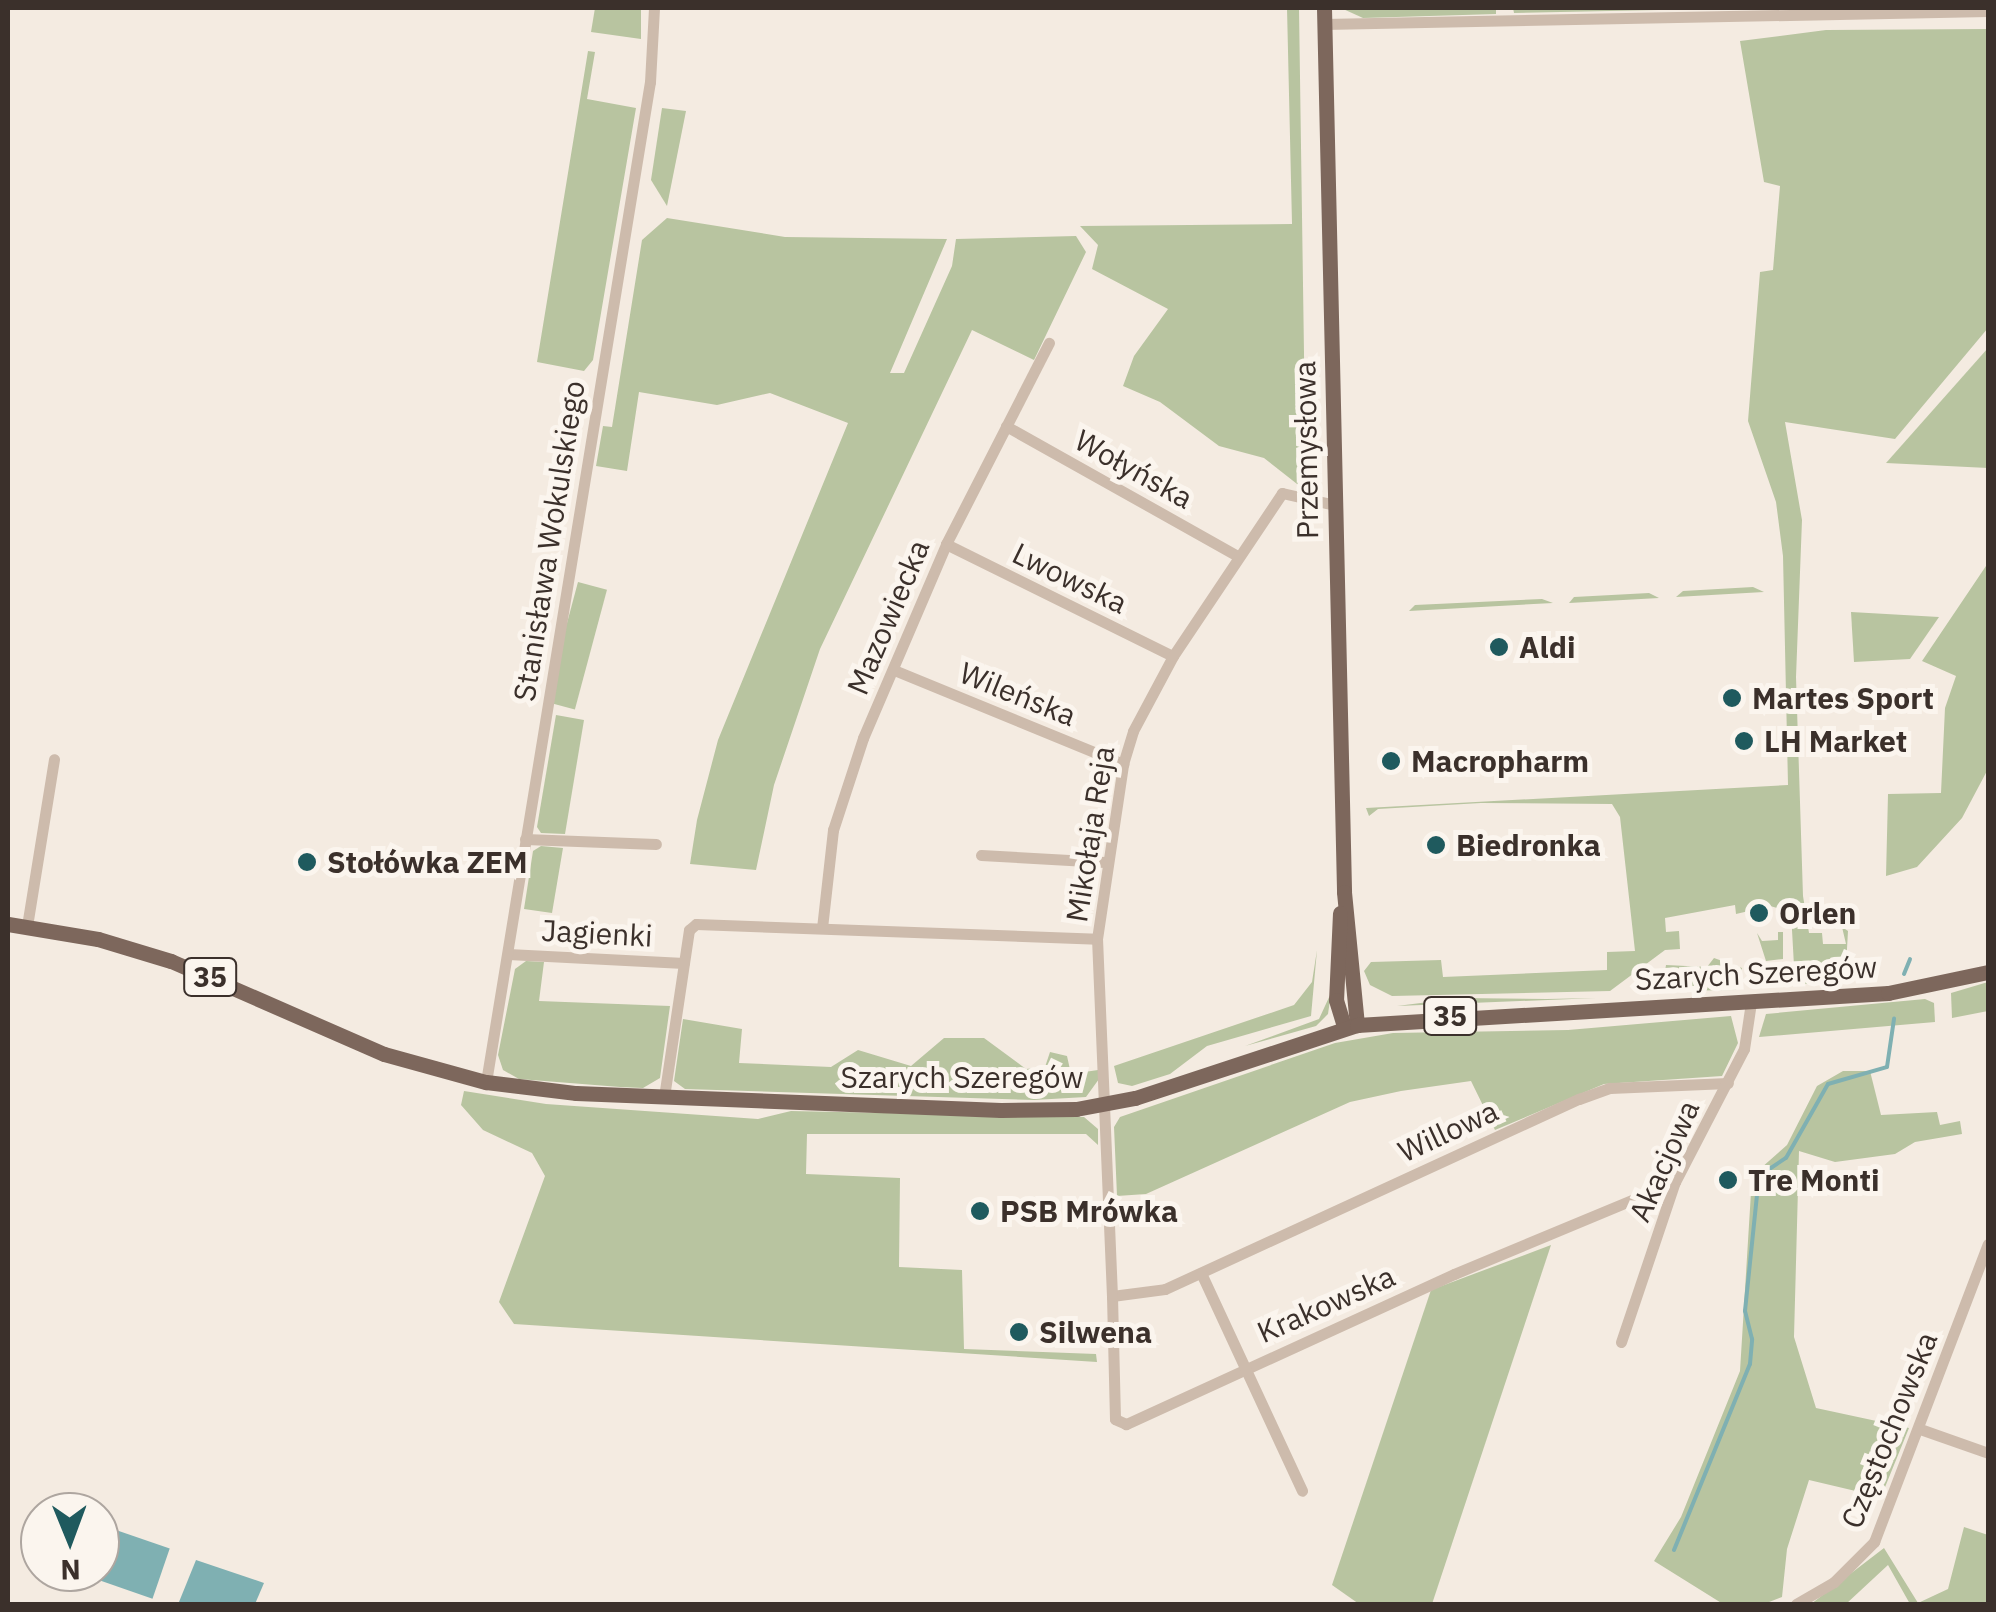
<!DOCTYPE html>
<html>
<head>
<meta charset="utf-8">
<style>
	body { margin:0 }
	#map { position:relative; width:1996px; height:1612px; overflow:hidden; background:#f4ebe1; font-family:"IBM Plex Sans",sans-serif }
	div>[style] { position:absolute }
	.green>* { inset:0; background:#b8c4a0; transform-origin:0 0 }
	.water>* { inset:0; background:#7fb0b2; transform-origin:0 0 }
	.stream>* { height:4px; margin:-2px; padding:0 2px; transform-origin:2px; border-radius:2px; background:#7fb0b2 }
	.minor>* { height:11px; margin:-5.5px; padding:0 5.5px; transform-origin:5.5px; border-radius:5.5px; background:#cdbbac }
	.major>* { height:15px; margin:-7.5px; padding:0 7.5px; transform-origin:7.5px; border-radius:7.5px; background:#7d675c }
	.dots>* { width:28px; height:28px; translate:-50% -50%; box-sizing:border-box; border:5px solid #fbf5ee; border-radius:50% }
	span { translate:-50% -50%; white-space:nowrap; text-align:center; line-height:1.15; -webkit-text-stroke:10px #fbf5ee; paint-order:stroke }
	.shield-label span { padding:2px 8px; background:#fbf5ee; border:2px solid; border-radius:8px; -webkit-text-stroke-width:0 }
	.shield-label { font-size:28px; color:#3b302b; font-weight:700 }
	.street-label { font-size:30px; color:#3b302b }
	.poi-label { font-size:30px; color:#3b302b; font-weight:700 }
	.left { translate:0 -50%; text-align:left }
	.frame { position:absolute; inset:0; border:10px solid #3b302b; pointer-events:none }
	.north { position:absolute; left:20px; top:1492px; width:100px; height:100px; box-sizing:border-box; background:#fbf5ee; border:2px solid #aea6a0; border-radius:50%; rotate:179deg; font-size:28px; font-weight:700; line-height:40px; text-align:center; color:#3b302b }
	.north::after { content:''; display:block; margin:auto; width:35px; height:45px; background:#1f5a5e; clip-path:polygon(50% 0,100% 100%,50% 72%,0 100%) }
</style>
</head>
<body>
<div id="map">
	<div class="green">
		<i style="clip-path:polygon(595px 8px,641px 8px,641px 39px,591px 32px)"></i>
		<i style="clip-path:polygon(1287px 8px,1299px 8px,1306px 491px,1264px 458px,1219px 446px,1160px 402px,1123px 386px,1134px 356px,1168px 309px,1092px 269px,1098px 245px,1080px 226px,1292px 224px)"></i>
		<i style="clip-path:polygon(1341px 8px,1496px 8px,1496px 14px,1363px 18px)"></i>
		<i style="clip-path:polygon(1513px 8px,1756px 8px,1514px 13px)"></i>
		<i style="clip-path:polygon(1988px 29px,1988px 328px,1895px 439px,1785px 422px,1802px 520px,1796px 677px,1803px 896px,1809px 933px,1822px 933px,1823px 944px,1846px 944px,1842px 927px,1848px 931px,1845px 984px,1795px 984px,1791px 912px,1770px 906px,1736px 914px,1735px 905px,1665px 918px,1666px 932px,1679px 931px,1680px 949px,1665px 950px,1610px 991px,1392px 996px,1370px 985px,1364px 971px,1371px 962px,1441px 960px,1443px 977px,1607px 970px,1607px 952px,1635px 951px,1620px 817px,1612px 804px,1481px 803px,1378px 809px,1369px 816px,1366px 808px,1788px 785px,1783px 556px,1776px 502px,1748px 421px,1760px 272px,1773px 270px,1780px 186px,1764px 182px,1740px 41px,1826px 30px)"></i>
		<i style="clip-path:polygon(588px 51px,595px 52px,587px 99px,636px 108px,593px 360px,584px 371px,537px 362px)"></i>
		<i style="clip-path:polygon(662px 108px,686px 111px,667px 206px,651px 180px)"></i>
		<i style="clip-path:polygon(667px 218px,785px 237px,947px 239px,890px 373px,904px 373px,952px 266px,956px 239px,1076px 236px,1086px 252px,1034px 360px,972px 330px,820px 649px,774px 785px,756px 870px,690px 864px,697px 820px,718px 740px,848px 423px,770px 393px,717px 405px,639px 392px,627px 471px,596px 466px,603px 426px,612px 427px,642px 240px)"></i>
		<i style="clip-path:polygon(1988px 348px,1988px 468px,1886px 463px)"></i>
		<i style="clip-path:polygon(1988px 563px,1988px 769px,1962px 818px,1917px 867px,1886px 876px,1888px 794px,1941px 793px,1945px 708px,1956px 676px,1922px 661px)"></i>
		<i style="left:578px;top:582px;width:30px;height:124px;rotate:15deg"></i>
		<i style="clip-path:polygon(1753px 587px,1764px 592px,1676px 597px,1683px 591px)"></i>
		<i style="clip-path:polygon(1649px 593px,1659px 598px,1569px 603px,1574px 597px)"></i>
		<i style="clip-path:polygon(1542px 599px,1553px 603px,1409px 611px,1415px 605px)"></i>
		<i style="clip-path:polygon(1851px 612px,1939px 617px,1910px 659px,1854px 662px)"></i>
		<i style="clip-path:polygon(556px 715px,584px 720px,565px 834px,541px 833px,537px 827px)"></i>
		<i style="clip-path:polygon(541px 846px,563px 848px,552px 913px,524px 909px,533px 851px)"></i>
		<i style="clip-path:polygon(1778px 932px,1783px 932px,1783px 959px,1766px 961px,1757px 933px,1762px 941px,1778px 940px)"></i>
		<i style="clip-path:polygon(1317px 950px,1311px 1016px,1207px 1046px,1170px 1074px,1132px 1086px,1118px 1083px,1114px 1066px,1294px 1005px,1312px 982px)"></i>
		<i style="clip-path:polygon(1714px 958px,1742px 968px,1736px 990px,1662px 991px,1666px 965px,1707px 967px)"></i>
		<i style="clip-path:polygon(526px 961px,544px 962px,539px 1001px,670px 1006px,660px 1078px,643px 1088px,620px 1087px,519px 1079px,503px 1070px,498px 1055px,515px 969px)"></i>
		<i style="clip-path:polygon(1988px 982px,1988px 1011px,1952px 1018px,1951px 993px)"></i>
		<i style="clip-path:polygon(1331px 993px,1328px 1014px,1316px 1026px,1245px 1046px,1319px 1019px)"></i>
		<i style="clip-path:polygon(1460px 998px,1547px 999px,1596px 998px,1397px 1006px)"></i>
		<i style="clip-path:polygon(1925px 999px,1934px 1003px,1935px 1022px,1759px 1037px,1766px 1014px)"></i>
		<i style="clip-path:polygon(1731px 1016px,1738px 1043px,1722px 1076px,1604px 1084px,1495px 1130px,1471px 1081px,1401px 1091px,1350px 1102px,1146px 1194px,1117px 1196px,1114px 1127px,1120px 1117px,1335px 1043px,1393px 1033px,1568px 1030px)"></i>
		<i style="clip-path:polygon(683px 1019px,742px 1029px,739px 1063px,831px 1067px,858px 1050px,911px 1066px,944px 1038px,984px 1038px,1026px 1069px,1045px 1067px,1050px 1052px,1067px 1056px,1071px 1074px,1098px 1070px,1099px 1079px,1086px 1097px,1034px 1100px,685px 1089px,674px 1081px)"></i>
		<i style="clip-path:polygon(1843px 1071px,1870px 1071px,1881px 1115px,1937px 1112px,1940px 1125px,1960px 1121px,1962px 1134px,1915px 1142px,1895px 1154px,1835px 1162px,1799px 1151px,1794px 1337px,1816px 1408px,1909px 1428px,1881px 1497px,1809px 1480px,1787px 1549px,1782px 1597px,1764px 1604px,1723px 1604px,1654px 1561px,1681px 1517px,1740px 1371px,1752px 1176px,1787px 1145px,1817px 1086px)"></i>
		<i style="clip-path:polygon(464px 1091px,546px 1104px,758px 1119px,791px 1111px,1084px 1117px,1098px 1129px,1098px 1164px,1098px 1145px,1086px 1134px,807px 1134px,806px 1174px,900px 1178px,899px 1267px,962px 1270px,964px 1349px,1096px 1354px,1097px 1362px,514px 1324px,499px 1302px,545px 1176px,532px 1153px,483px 1130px,461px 1105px)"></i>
		<i style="clip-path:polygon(1551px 1245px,1432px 1604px,1359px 1604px,1332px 1585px,1431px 1290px)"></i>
		<i style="clip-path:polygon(1964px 1527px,1988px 1535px,1988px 1604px,1910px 1604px,1888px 1565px,1846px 1604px,1811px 1604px,1884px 1548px,1918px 1603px,1948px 1589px)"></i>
	</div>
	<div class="water">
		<i style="left:113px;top:1529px;width:60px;height:53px;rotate:19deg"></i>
		<i style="clip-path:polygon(196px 1560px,264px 1583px,255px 1604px,179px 1602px)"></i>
	</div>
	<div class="stream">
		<i style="left:1904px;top:974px;width:16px;rotate:-68deg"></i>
		<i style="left:1674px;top:1550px;width:201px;rotate:-67.8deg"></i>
		<i style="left:1750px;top:1364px;width:25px;rotate:-85deg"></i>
		<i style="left:1752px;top:1339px;width:29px;rotate:-104deg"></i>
		<i style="left:1745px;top:1311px;width:136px;rotate:-84.1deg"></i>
		<i style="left:1759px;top:1176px;width:32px;rotate:-34deg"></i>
		<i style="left:1786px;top:1158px;width:85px;rotate:-60.4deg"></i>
		<i style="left:1828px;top:1084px;width:61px;rotate:-16.1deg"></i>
		<i style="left:1887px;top:1067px;width:49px;rotate:-81.7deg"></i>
	</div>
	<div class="minor">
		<i style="left:1324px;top:24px;width:664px;rotate:-1.12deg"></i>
		<i style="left:1006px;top:426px;width:266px;rotate:29.3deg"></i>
		<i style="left:946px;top:544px;width:253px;rotate:26.3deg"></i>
		<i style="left:894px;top:670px;width:248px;rotate:22.3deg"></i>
		<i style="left:525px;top:839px;width:131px;rotate:2.2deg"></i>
		<i style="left:981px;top:855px;width:124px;rotate:3.2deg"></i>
		<i style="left:27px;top:926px;width:169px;rotate:-80.8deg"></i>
		<i style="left:822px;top:928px;width:99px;rotate:-83.6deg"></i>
		<i style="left:833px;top:830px;width:97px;rotate:-71.9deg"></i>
		<i style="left:863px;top:738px;width:211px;rotate:-66.8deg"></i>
		<i style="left:946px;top:544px;width:226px;rotate:-62.9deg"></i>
		<i style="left:508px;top:954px;width:176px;rotate:2.9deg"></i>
		<i style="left:486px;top:1082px;width:1013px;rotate:-80.69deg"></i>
		<i style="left:650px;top:82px;width:74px;rotate:-86.9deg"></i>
		<i style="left:664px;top:1097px;width:169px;rotate:-81.5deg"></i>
		<i style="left:689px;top:930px;width:9px;rotate:-41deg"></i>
		<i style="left:696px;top:924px;width:401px;rotate:2.1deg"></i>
		<i style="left:1675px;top:1182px;width:239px;rotate:157.4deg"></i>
		<i style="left:1454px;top:1274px;width:361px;rotate:155.4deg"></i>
		<i style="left:1126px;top:1424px;width:12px;rotate:-156deg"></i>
		<i style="left:1115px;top:1419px;width:123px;rotate:-91.4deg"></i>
		<i style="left:1112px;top:1296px;width:53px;rotate:-7.5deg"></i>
		<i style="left:1165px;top:1289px;width:456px;rotate:-24.7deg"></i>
		<i style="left:1579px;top:1099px;width:33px;rotate:-20deg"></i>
		<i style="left:1610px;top:1088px;width:118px;rotate:-2.4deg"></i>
		<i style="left:1201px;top:1273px;width:240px;rotate:65.1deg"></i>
		<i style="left:1112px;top:1296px;width:357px;rotate:-92.4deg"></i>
		<i style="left:1097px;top:939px;width:177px;rotate:-81.5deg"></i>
		<i style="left:1123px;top:764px;width:34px;rotate:-73deg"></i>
		<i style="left:1133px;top:731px;width:85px;rotate:-61.9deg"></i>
		<i style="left:1173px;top:656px;width:196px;rotate:-56.2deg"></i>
		<i style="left:1282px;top:493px;width:54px;rotate:12.8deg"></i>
		<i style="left:1621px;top:1342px;width:169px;rotate:-71.4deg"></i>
		<i style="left:1675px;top:1182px;width:150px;rotate:-62.6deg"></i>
		<i style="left:1744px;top:1049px;width:48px;rotate:-81.5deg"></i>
		<i style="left:1920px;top:1429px;width:72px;rotate:19.4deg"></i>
		<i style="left:1796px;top:1604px;width:44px;rotate:-30.1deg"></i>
		<i style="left:1834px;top:1582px;width:57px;rotate:-45deg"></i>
		<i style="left:1874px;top:1542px;width:319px;rotate:-69.1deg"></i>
	</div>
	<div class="major">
		<i style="left:1324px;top:8px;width:884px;rotate:88.7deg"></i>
		<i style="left:1344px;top:892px;width:134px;rotate:84.4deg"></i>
		<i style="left:1340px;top:913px;width:87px;rotate:92.6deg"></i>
		<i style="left:1336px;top:1000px;width:28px;rotate:73deg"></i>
		<i style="left:8px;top:924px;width:91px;rotate:9.5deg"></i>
		<i style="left:98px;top:939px;width:76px;rotate:16.8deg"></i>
		<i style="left:171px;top:961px;width:232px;rotate:23.6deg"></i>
		<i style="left:384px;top:1054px;width:106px;rotate:15.4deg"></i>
		<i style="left:486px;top:1082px;width:91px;rotate:7deg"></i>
		<i style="left:576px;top:1093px;width:425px;rotate:2.3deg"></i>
		<i style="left:1001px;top:1110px;width:75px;rotate:-0.8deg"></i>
		<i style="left:1076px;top:1109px;width:60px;rotate:-10.6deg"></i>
		<i style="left:1135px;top:1098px;width:234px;rotate:-18.2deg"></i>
		<i style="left:1357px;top:1025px;width:532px;rotate:-3.45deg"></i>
		<i style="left:1888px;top:993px;width:102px;rotate:-11.9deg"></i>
	</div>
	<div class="dots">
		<i style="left:1499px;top:647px;background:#1f5a5e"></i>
		<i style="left:1732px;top:698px;background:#1f5a5e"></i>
		<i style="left:1744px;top:741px;background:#1f5a5e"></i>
		<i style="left:1391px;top:761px;background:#1f5a5e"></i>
		<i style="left:1436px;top:845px;background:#1f5a5e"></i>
		<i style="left:307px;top:862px;background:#1f5a5e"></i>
		<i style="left:1759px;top:913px;background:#1f5a5e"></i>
		<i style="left:1728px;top:1180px;background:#1f5a5e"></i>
		<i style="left:980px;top:1211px;background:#1f5a5e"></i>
		<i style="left:1019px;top:1332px;background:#1f5a5e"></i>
	</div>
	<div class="shield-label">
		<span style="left:210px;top:977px">35</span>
		<span style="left:1450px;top:1016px">35</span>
	</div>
	<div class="street-label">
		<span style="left:1306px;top:450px;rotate:-91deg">Przemysłowa</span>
		<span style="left:1134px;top:469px;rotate:29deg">Wołyńska</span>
		<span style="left:549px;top:541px;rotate:-81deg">Stanisława Wokulskiego</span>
		<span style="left:1070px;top:578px;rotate:26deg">Lwowska</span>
		<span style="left:888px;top:617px;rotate:-67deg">Mazowiecka</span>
		<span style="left:1018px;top:694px;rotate:22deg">Wileńska</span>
		<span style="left:1090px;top:834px;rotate:-81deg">Mikołaja Reja</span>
		<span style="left:597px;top:933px;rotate:3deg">Jagienki</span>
		<span style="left:1756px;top:973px;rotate:-3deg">Szarych Szeregów</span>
		<span style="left:962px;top:1077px">Szarych Szeregów</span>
		<span style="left:1448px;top:1131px;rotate:-25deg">Willowa</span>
		<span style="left:1664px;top:1161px;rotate:-66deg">Akacjowa</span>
		<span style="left:1326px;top:1304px;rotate:-24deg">Krakowska</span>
		<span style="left:1889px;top:1430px;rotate:-68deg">Częstochowska</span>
	</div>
	<div class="poi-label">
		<span class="left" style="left:1519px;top:647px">Aldi</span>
		<span class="left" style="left:1752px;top:698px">Martes Sport</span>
		<span class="left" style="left:1764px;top:741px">LH Market</span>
		<span class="left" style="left:1411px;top:761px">Macropharm</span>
		<span class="left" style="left:1456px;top:845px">Biedronka</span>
		<span class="left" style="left:327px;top:862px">Stołówka ZEM</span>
		<span class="left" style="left:1779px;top:913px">Orlen</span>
		<span class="left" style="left:1748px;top:1180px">Tre Monti</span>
		<span class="left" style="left:1000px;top:1211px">PSB Mrówka</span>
		<span class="left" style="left:1039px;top:1332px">Silwena</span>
	</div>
	<div class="frame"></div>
	<div class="north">N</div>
</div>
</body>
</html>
